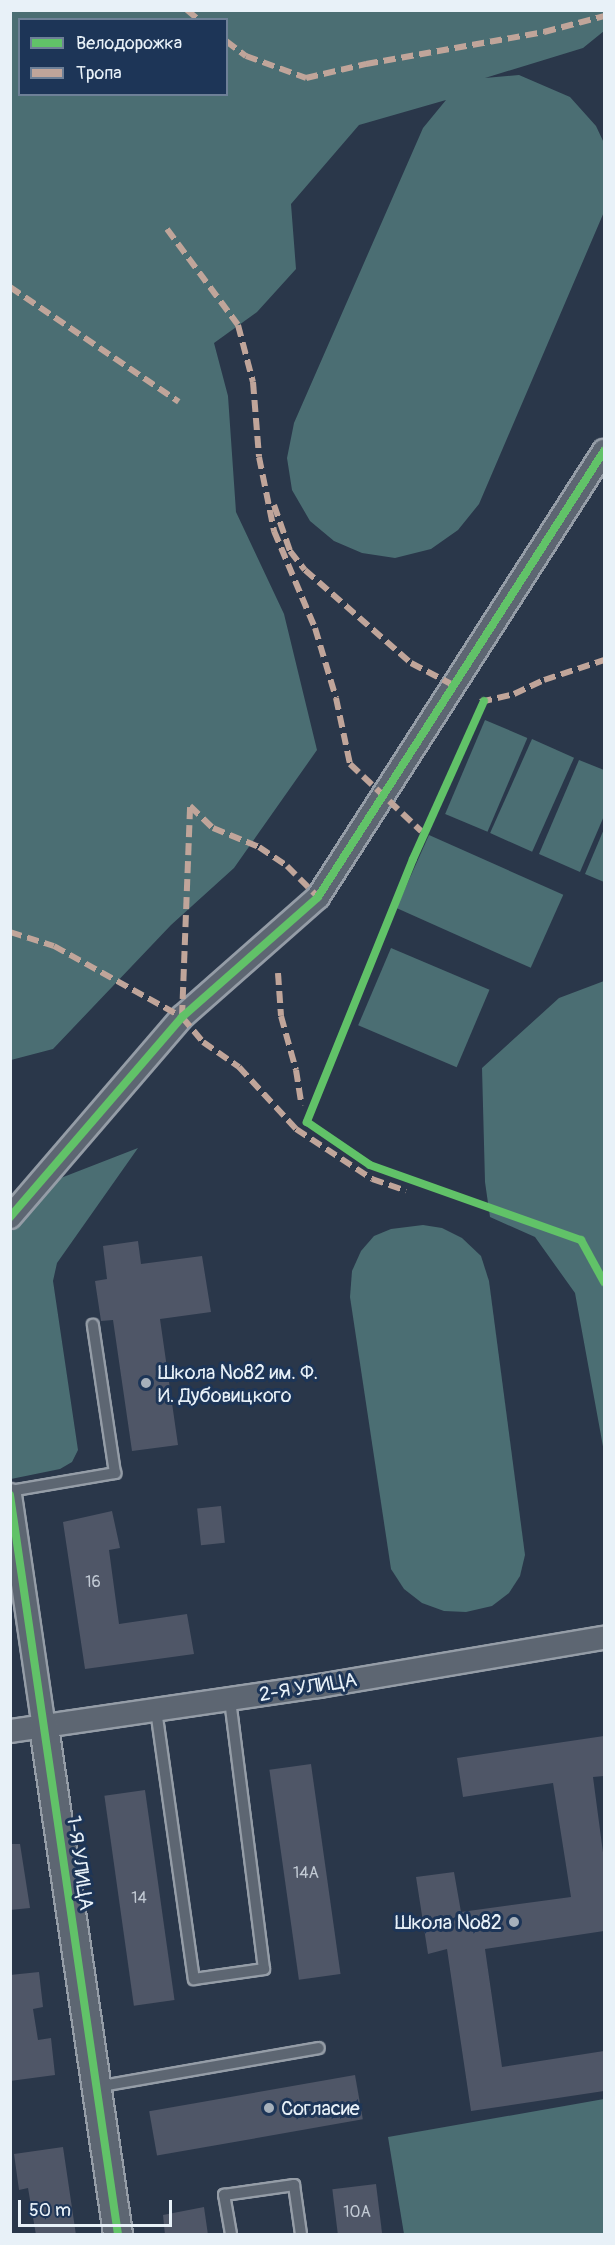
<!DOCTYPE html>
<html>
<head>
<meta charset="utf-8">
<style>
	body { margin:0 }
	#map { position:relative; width:615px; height:2245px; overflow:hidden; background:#2a374a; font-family:Pangolin,sans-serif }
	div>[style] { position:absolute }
	.green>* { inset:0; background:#4b6e73; transform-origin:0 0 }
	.building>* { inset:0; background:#4f5667; transform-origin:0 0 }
	.roads { filter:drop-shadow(2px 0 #959da7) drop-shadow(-2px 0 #959da7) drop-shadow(0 2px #959da7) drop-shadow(0 -2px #959da7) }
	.service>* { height:10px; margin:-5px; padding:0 5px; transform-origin:5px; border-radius:5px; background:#5d6672 }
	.minor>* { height:22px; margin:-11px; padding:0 11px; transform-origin:11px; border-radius:11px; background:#5d6672 }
	.tertiary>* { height:28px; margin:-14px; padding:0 14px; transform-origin:14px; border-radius:14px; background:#5d6672 }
	.quiet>* { height:6px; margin-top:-3px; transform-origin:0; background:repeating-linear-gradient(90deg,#c0a59a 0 12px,transparent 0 18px) }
	.cycleway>* { height:8px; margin:-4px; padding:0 4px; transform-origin:4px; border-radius:4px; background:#61c268 }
	.dots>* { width:16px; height:16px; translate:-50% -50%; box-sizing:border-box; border:3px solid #1d3557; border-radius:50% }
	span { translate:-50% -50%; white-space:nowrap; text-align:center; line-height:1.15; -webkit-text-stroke:6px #1d3557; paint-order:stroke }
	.number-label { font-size:16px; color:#c2cad4 }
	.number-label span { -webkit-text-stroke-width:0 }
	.poi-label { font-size:20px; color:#e8f1f8 }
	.left { translate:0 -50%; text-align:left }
	.right { translate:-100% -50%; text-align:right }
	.street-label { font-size:20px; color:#e8f1f8 }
	.frame { position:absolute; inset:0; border:12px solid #e8f1f8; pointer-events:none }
	.legend { position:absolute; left:18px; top:18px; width:210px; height:78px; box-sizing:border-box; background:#1d3557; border:2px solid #6e8097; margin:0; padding:8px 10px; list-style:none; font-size:18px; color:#e8f1f8 }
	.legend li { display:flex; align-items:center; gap:12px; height:30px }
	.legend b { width:30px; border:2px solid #6e8097 }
	.scale { position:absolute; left:18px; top:2200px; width:154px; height:27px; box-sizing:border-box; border:3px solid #e8f1f8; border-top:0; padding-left:8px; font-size:18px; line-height:21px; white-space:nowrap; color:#e8f1f8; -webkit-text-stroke:4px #1d3557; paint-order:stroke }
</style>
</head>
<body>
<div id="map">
	<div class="green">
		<i style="clip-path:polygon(evenodd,11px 10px,604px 11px,604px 31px,583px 48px,485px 78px,519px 75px,570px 97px,596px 126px,604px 143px,604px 212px,479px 504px,458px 530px,431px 549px,395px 558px,362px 553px,334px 541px,310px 521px,292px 490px,287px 458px,294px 423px,423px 128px,446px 100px,359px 125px,291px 204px,296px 269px,257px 312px,214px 343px,228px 396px,236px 512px,284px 614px,317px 750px,234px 868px,171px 925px,53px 1049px,11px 1060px,11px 10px,20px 20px,226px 20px,226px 94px,20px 94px,20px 20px)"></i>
		<i style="left:485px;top:720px;width:46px;height:102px;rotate:23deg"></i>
		<i style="left:532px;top:739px;width:46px;height:103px;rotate:24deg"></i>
		<i style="clip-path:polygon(579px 760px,604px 770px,604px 816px,580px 872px,539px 854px)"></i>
		<i style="clip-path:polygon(604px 829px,604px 882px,585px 874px)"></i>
		<i style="left:429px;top:835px;width:147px;height:80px;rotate:24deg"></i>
		<i style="left:391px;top:948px;width:107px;height:84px;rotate:23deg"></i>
		<i style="clip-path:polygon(604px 981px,604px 1452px,575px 1293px,535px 1237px,490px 1217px,485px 1182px,482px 1068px,559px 998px)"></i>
		<i style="clip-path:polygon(138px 1148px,57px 1263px,53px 1281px,78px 1450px,72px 1462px,60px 1469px,11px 1479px,11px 1232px,53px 1181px)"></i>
		<i style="clip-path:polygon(423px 1225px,442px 1228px,462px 1238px,481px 1256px,489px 1281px,525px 1555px,520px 1576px,509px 1593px,492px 1606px,466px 1612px,444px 1611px,422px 1603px,404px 1589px,391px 1569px,350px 1297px,352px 1271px,361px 1251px,374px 1236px,391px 1229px)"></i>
		<i style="clip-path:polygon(604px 2099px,604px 2234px,404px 2234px,388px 2137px)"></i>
	</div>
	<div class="building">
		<i style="clip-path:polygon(138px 1241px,141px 1264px,202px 1256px,211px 1312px,160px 1319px,178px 1445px,132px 1451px,113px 1320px,101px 1321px,95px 1281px,107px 1279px,103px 1246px)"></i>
		<i style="left:221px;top:1506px;width:37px;height:24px;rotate:84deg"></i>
		<i style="clip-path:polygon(112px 1511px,120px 1548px,109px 1550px,119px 1624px,187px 1614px,194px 1654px,85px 1669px,63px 1522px)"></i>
		<i style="clip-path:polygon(604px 1736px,604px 1776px,593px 1777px,604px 1860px,604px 1931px,485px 1949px,502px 2067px,604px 2051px,604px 2091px,471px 2111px,447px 1949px,428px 1954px,416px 1877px,454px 1872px,461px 1912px,571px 1897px,553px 1783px,463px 1797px,457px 1758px)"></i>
		<i style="left:311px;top:1764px;width:212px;height:42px;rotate:82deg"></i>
		<i style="left:145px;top:1790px;width:212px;height:41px;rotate:82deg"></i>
		<i style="clip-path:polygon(10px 1844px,20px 1844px,30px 1908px,10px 1910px)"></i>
		<i style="clip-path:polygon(39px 1972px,43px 2007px,33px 2009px,38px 2040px,51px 2038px,55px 2075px,10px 2081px,10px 1975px)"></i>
		<i style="left:355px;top:2075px;width:45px;height:209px;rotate:80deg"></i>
		<i style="clip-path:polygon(63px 2147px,76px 2235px,36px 2235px,28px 2188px,19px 2190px,14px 2154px)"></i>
		<i style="left:376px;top:2184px;width:51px;height:44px;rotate:83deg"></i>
		<i style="clip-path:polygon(204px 2207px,208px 2235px,165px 2235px,163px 2215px)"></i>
	</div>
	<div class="roads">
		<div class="service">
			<i style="left:10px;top:1491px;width:107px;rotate:-9.7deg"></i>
			<i style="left:115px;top:1473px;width:150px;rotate:-98.5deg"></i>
			<i style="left:156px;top:1710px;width:272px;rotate:82deg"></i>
			<i style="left:194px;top:1979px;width:71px;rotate:-8.1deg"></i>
			<i style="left:264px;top:1969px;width:273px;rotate:-97.2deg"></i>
			<i style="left:96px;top:2087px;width:226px;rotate:-9.9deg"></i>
			<i style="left:231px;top:2234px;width:40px;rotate:-100deg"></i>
			<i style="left:224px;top:2195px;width:71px;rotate:-8.1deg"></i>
			<i style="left:294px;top:2185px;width:49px;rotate:81.9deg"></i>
		</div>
		<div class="minor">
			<i style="left:10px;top:1217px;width:264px;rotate:-49.3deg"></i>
			<i style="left:182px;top:1017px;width:181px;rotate:-41.4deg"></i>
			<i style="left:318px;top:897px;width:530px;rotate:-57.33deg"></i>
			<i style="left:10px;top:1495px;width:234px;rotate:81.7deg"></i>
			<i style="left:10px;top:1731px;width:312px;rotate:-8.3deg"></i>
			<i style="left:319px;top:1686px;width:289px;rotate:-9.6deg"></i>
		</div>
		<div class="tertiary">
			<i style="left:44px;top:1727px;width:512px;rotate:81.7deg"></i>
		</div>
	</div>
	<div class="quiet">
		<i style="left:187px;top:10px;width:16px;rotate:40deg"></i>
		<i style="left:226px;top:41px;width:25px;rotate:37deg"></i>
		<i style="left:246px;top:56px;width:64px;rotate:20.1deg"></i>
		<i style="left:306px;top:78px;width:62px;rotate:-13.1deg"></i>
		<i style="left:366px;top:64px;width:181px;rotate:-10.2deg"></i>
		<i style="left:544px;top:32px;width:62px;rotate:-14.9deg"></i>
		<i style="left:167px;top:229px;width:119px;rotate:53.5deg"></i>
		<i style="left:238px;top:325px;width:59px;rotate:75.3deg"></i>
		<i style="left:253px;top:382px;width:75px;rotate:85.4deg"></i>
		<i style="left:259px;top:457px;width:76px;rotate:78.5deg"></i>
		<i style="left:274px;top:531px;width:105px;rotate:67.1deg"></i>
		<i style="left:315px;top:628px;width:73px;rotate:73.3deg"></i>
		<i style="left:336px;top:698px;width:67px;rotate:78deg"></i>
		<i style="left:350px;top:764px;width:98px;rotate:43.3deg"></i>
		<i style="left:10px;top:287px;width:204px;rotate:34.2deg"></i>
		<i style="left:274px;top:505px;width:49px;rotate:70.8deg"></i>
		<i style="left:290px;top:551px;width:24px;rotate:52deg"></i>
		<i style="left:305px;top:570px;width:141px;rotate:41.3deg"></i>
		<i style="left:411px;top:663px;width:47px;rotate:27.6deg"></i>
		<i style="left:480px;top:702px;width:35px;rotate:-13deg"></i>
		<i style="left:514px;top:694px;width:33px;rotate:-25deg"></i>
		<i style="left:544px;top:680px;width:63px;rotate:-18.4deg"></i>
		<i style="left:190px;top:806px;width:32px;rotate:44deg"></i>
		<i style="left:213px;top:828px;width:50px;rotate:22.4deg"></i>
		<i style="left:259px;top:847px;width:34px;rotate:34deg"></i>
		<i style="left:287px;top:866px;width:44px;rotate:45deg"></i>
		<i style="left:10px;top:932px;width:46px;rotate:17.7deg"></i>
		<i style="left:54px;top:946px;width:146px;rotate:29deg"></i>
		<i style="left:182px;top:1017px;width:33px;rotate:50deg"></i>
		<i style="left:203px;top:1042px;width:44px;rotate:34.8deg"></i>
		<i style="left:239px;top:1067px;width:84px;rotate:47.4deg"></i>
		<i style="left:296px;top:1129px;width:91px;rotate:33.3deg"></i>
		<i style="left:372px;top:1179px;width:36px;rotate:19deg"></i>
		<i style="left:278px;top:973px;width:43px;rotate:86deg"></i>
		<i style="left:281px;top:1016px;width:56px;rotate:74.5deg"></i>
		<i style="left:296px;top:1070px;width:36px;rotate:81deg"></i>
		<i style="left:182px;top:1017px;width:211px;rotate:-87.8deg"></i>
	</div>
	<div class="cycleway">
		<i style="left:484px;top:701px;width:173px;rotate:114.2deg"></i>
		<i style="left:413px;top:859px;width:284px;rotate:112deg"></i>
		<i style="left:307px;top:1122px;width:76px;rotate:34.3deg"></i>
		<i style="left:370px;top:1165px;width:224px;rotate:19.6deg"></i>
		<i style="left:581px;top:1240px;width:48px;rotate:61.3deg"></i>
		<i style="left:10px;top:1217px;width:264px;rotate:-49.3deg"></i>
		<i style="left:182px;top:1017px;width:181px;rotate:-41.4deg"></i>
		<i style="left:318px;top:897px;width:530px;rotate:-57.33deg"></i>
		<i style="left:10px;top:1495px;width:747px;rotate:81.69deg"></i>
	</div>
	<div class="dots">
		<i style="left:146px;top:1383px;background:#a6b0bb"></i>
		<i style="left:514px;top:1922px;background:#a6b0bb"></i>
		<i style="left:269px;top:2108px;background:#a6b0bb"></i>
	</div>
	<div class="number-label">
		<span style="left:93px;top:1582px">16</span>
		<span style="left:306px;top:1873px">14А</span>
		<span style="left:139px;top:1898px">14</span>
		<span style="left:357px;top:2212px">10А</span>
	</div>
	<div class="poi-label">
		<span class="left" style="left:158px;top:1384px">Школа №82 им. Ф.<br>И. Дубовицкого</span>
		<span class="right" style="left:502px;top:1922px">Школа №82</span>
		<span class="left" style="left:281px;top:2108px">Согласие</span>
	</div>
	<div class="street-label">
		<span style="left:308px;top:1687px;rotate:-9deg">2-Я УЛИЦА</span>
		<span style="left:80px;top:1863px;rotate:82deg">1-Я УЛИЦА</span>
	</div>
	<div class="frame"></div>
	<ul class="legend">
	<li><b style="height:8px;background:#61c268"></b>Велодорожка</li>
	<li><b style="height:8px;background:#c0a59a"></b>Тропа</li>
	</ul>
	<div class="scale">50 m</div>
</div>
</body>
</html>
